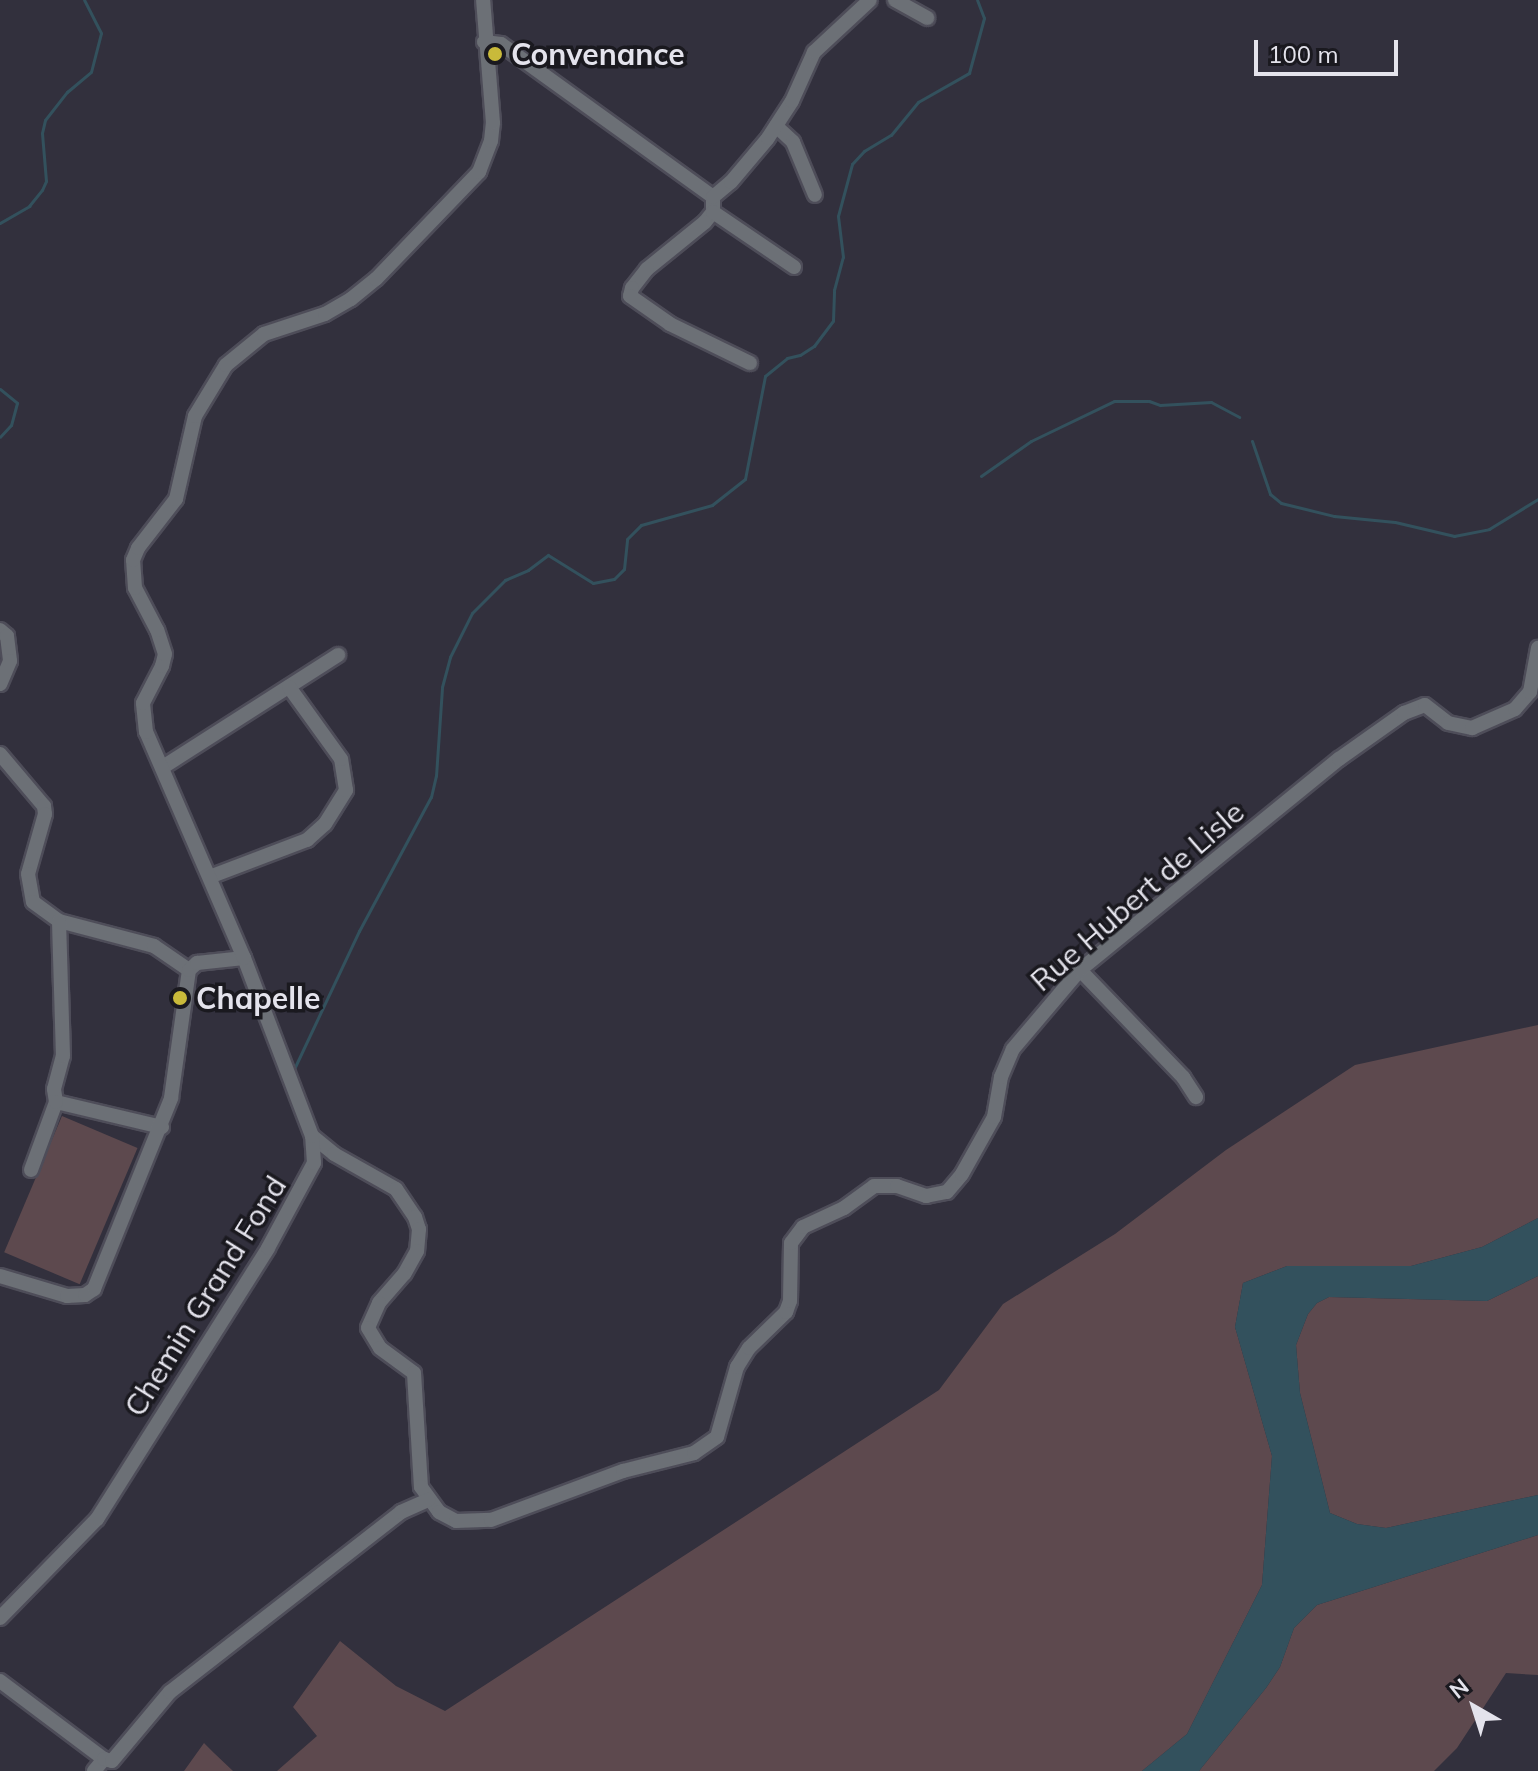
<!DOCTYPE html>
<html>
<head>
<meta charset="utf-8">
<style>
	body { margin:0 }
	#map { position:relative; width:1538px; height:1771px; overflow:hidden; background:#32303d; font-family:Mulish,sans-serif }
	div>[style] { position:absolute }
	.green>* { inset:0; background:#5d494e; transform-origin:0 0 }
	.water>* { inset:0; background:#33515d }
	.stream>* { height:3px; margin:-1.5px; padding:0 1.5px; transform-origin:1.5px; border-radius:1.5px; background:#33515d }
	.roads { filter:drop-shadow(2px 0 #4e4d59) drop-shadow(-2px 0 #4e4d59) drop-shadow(0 2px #4e4d59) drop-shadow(0 -2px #4e4d59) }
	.minor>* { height:14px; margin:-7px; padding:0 7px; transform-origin:7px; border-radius:7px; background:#6c7076 }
	.dots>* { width:22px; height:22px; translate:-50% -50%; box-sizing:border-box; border:4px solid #1a191f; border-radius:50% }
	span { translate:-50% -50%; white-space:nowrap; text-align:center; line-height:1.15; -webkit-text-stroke:7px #1a191f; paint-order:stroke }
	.poi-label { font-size:30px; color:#e4e3ec; font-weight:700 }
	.left { translate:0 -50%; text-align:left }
	.street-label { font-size:30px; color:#e4e3ec }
	.north { position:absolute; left:1434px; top:1667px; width:80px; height:80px; -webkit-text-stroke:6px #1a191f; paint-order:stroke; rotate:321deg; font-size:22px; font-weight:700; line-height:32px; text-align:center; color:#e4e3ec }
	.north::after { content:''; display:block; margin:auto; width:28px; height:36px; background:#e4e3ec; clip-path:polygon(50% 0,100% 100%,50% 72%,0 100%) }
	.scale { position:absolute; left:1254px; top:40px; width:144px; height:36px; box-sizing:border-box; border:4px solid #e4e3ec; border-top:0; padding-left:10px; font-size:24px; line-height:28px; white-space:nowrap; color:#e4e3ec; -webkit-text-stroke:6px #1a191f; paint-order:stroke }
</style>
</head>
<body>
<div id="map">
	<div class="green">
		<i style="clip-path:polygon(1538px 1025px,1538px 1218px,1482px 1247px,1411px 1266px,1287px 1266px,1243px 1283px,1235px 1327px,1272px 1456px,1262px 1585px,1187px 1734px,1142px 1771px,277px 1771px,317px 1736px,293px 1707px,340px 1641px,396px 1686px,445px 1711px,939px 1390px,1003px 1304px,1115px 1234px,1226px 1150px,1355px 1065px)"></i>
		<i style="left:62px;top:1116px;width:82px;height:148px;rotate:23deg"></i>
		<i style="clip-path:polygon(1538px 1276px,1538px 1495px,1386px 1528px,1357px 1524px,1330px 1513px,1300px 1393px,1296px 1345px,1308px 1314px,1317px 1303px,1329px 1297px,1487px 1301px)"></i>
		<i style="clip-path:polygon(1538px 1535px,1538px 1675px,1506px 1673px,1457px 1748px,1434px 1771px,1199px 1771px,1266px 1688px,1280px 1667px,1294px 1628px,1317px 1605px)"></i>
		<i style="clip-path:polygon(204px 1743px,214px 1753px,233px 1771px,184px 1771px)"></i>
	</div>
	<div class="water">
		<i style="clip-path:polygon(1538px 1218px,1538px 1276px,1487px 1301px,1329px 1297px,1317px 1303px,1308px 1314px,1296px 1345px,1300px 1393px,1330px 1513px,1357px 1524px,1386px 1528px,1538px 1495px,1538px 1535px,1317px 1605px,1294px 1628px,1280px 1667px,1266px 1688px,1199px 1771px,1142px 1771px,1187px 1734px,1262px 1585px,1272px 1456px,1235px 1327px,1243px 1283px,1287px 1266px,1411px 1266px,1482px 1247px)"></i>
	</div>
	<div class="stream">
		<i style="left:0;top:223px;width:34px;rotate:-30deg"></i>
		<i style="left:29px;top:206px;width:21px;rotate:-51deg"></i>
		<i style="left:42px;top:190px;width:10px;rotate:-66deg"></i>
		<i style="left:46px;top:181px;width:48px;rotate:-94.8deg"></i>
		<i style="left:42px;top:133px;width:13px;rotate:-77deg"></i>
		<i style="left:45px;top:120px;width:36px;rotate:-52deg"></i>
		<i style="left:67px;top:92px;width:31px;rotate:-40deg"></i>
		<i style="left:91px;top:72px;width:40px;rotate:-75.6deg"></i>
		<i style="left:101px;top:33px;width:37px;rotate:-117deg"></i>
		<i style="left:0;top:389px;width:22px;rotate:39deg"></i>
		<i style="left:17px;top:403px;width:23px;rotate:105deg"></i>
		<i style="left:11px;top:425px;width:16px;rotate:133deg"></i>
		<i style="left:1252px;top:441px;width:56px;rotate:71.2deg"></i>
		<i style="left:1270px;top:494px;width:14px;rotate:39deg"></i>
		<i style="left:1281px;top:503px;width:55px;rotate:13.8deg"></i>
		<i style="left:1334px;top:516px;width:61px;rotate:5.6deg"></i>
		<i style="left:1395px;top:522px;width:61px;rotate:13.3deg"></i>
		<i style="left:1454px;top:536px;width:36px;rotate:-11deg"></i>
		<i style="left:1489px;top:529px;width:57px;rotate:-31.5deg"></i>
		<i style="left:981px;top:476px;width:61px;rotate:-35deg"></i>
		<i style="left:1031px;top:441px;width:92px;rotate:-25.7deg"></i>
		<i style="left:1114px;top:401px;width:35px"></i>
		<i style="left:1149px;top:401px;width:12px;rotate:20deg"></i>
		<i style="left:1160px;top:405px;width:51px;rotate:-3.4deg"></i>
		<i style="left:1211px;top:402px;width:32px;rotate:28deg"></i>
		<i style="left:294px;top:1069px;width:153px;rotate:-64.8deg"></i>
		<i style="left:359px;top:931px;width:152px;rotate:-61.8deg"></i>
		<i style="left:431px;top:797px;width:22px;rotate:-77deg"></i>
		<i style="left:436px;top:776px;width:89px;rotate:-86.1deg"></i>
		<i style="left:442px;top:687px;width:31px;rotate:-75deg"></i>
		<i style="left:450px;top:657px;width:49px;rotate:-63.4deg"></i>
		<i style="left:472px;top:613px;width:47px;rotate:-45deg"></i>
		<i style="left:505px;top:580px;width:25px;rotate:-23deg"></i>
		<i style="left:528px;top:570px;width:25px;rotate:-37deg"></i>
		<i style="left:548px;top:555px;width:53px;rotate:31.9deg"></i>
		<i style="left:593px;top:583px;width:21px;rotate:-11deg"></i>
		<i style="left:614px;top:579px;width:14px;rotate:-45deg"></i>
		<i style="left:624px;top:569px;width:30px;rotate:-84deg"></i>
		<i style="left:627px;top:539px;width:20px;rotate:-45deg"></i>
		<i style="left:641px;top:525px;width:74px;rotate:-15.7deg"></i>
		<i style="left:712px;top:505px;width:42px;rotate:-38.2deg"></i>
		<i style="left:745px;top:479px;width:105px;rotate:-79deg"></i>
		<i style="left:765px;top:376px;width:28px;rotate:-39deg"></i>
		<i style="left:787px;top:358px;width:13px;rotate:-13deg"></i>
		<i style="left:800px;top:355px;width:17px;rotate:-33deg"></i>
		<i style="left:814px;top:346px;width:31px;rotate:-53deg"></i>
		<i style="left:833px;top:321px;width:31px;rotate:-88deg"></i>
		<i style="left:834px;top:290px;width:34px;rotate:-75deg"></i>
		<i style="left:843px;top:257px;width:41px;rotate:-97deg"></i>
		<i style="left:838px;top:216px;width:54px;rotate:-74.9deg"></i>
		<i style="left:852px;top:164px;width:18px;rotate:-47deg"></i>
		<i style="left:864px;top:151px;width:31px;rotate:-31deg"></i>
		<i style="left:891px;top:135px;width:43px;rotate:-50.7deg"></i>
		<i style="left:918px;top:102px;width:59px;rotate:-29.6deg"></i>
		<i style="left:969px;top:73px;width:57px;rotate:-74.7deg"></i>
		<i style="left:984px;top:18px;width:19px;rotate:-111deg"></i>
	</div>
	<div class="roads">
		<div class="minor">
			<i style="left:895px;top:0;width:37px;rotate:29deg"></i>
			<i style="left:484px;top:42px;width:17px;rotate:7deg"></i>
			<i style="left:501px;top:44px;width:261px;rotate:35.8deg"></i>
			<i style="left:713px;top:197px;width:15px;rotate:90deg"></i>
			<i style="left:713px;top:212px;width:13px;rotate:129deg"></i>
			<i style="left:705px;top:222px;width:75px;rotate:141deg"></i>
			<i style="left:647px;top:269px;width:24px;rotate:128deg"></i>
			<i style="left:632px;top:288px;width:8px;rotate:104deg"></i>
			<i style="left:630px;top:296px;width:49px;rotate:35deg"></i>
			<i style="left:670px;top:324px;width:89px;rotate:26deg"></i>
			<i style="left:776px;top:126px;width:23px;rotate:43deg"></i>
			<i style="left:793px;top:142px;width:57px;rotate:67.5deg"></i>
			<i style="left:713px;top:197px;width:23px;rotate:-40deg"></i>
			<i style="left:731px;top:182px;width:57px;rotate:-49.9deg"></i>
			<i style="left:768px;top:138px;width:44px;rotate:-57deg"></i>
			<i style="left:792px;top:101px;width:54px;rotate:-65.8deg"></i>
			<i style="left:814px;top:52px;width:76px;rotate:-42.9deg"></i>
			<i style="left:713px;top:212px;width:98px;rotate:34.2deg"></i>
			<i style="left:0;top:630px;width:9px;rotate:41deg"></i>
			<i style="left:7px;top:636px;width:25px;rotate:83deg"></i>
			<i style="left:10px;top:661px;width:25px;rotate:113deg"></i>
			<i style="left:0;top:754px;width:68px;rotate:49.8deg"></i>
			<i style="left:44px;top:806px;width:8px;rotate:83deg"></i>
			<i style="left:45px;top:814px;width:62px;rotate:105.8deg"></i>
			<i style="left:28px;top:874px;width:28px;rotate:80deg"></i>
			<i style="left:33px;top:902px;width:32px;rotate:36deg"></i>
			<i style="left:59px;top:921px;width:98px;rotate:14.7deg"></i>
			<i style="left:154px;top:946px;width:42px;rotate:34.4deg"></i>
			<i style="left:163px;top:767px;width:208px;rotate:-32.6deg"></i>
			<i style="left:212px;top:876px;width:102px;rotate:-20.8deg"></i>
			<i style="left:307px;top:840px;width:24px;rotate:-42deg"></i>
			<i style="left:325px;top:824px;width:40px;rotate:-58deg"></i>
			<i style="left:346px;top:790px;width:31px;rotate:-99deg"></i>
			<i style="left:341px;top:759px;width:89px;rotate:-125.8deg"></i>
			<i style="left:1080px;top:970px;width:149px;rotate:46.1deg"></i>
			<i style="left:1183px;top:1077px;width:24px;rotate:57deg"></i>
			<i style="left:56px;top:1102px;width:109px;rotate:13.3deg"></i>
			<i style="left:312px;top:1136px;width:28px;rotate:39deg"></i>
			<i style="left:334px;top:1154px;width:71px;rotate:29.4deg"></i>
			<i style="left:396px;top:1189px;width:34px;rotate:56deg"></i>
			<i style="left:415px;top:1217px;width:13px;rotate:72deg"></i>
			<i style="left:419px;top:1229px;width:22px;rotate:95deg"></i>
			<i style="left:417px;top:1251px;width:26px;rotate:119deg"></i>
			<i style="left:404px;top:1274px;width:38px;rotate:131deg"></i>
			<i style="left:379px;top:1303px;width:27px;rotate:114deg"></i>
			<i style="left:368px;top:1328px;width:23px;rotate:59deg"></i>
			<i style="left:380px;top:1348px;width:42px;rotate:36.3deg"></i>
			<i style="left:414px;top:1373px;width:114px;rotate:86.5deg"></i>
			<i style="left:421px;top:1487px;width:31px;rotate:54deg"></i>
			<i style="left:439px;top:1512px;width:19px;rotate:28deg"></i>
			<i style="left:456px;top:1521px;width:35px;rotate:-2deg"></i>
			<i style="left:491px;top:1520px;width:141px;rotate:-20.4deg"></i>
			<i style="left:623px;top:1471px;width:73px;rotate:-14.2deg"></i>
			<i style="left:694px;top:1453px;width:28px;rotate:-35deg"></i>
			<i style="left:717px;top:1437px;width:73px;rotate:-74.1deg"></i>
			<i style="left:737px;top:1367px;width:22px;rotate:-58deg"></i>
			<i style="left:749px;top:1348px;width:52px;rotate:-44.2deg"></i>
			<i style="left:786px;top:1312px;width:12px;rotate:-70deg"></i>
			<i style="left:790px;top:1301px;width:58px;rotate:-89deg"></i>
			<i style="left:791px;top:1243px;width:20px;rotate:-53deg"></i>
			<i style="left:803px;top:1227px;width:45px;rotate:-24.9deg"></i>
			<i style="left:844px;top:1208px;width:37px;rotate:-36deg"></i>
			<i style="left:874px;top:1186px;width:23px"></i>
			<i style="left:897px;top:1186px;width:31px;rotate:19deg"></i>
			<i style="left:926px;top:1196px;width:21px;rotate:-11deg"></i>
			<i style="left:947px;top:1192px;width:23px;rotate:-50deg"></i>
			<i style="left:962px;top:1174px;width:65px;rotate:-60.7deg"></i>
			<i style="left:994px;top:1117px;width:41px;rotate:-80.1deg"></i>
			<i style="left:1001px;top:1077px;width:30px;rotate:-67deg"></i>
			<i style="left:1013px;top:1049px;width:104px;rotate:-49.7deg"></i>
			<i style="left:1080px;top:970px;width:334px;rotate:-39.2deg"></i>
			<i style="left:1339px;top:759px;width:80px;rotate:-35.3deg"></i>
			<i style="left:1404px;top:713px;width:22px;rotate:-21deg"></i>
			<i style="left:1425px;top:705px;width:29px;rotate:38deg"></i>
			<i style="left:1448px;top:723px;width:25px;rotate:12deg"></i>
			<i style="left:1472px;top:728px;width:47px;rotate:-23.8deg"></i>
			<i style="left:1515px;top:709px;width:23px;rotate:-49deg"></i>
			<i style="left:1530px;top:692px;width:45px;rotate:-79.7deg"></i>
			<i style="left:31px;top:1170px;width:72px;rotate:-69.8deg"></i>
			<i style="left:56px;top:1102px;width:13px;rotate:-99deg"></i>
			<i style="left:54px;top:1089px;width:34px;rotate:-75deg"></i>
			<i style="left:63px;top:1056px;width:135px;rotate:-91.7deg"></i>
			<i style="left:0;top:1276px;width:70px;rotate:16.6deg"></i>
			<i style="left:67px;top:1296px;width:18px;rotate:-3deg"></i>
			<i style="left:85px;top:1295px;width:11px;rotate:-34deg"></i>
			<i style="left:94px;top:1289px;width:206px;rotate:-68deg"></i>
			<i style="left:171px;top:1098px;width:129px;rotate:-82deg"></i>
			<i style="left:189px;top:970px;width:11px;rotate:-41deg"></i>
			<i style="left:197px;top:963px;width:47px;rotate:-6.1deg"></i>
			<i style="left:0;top:1618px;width:139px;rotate:-45.6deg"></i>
			<i style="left:97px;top:1519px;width:320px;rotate:-57.7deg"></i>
			<i style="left:268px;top:1248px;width:97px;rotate:-61.6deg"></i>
			<i style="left:314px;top:1163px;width:27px;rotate:-94deg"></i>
			<i style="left:312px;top:1136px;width:191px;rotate:-110.9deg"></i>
			<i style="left:244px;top:958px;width:246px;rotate:-113.4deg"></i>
			<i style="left:146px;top:732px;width:29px;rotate:-96deg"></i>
			<i style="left:143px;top:703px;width:42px;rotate:-62.8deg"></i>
			<i style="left:162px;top:666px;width:12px;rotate:-76deg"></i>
			<i style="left:165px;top:654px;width:25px;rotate:-108deg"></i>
			<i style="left:157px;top:630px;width:47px;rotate:-117.6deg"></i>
			<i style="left:135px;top:588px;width:28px;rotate:-94deg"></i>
			<i style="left:133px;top:560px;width:13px;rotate:-67deg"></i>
			<i style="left:138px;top:548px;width:62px;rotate:-52.2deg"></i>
			<i style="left:176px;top:499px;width:85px;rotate:-77.1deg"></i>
			<i style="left:195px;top:416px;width:60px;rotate:-58.7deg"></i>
			<i style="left:226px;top:365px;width:49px;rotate:-39.2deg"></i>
			<i style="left:264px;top:334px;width:64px;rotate:-18.2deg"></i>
			<i style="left:325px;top:314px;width:30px;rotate:-30deg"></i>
			<i style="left:351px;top:299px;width:32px;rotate:-39deg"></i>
			<i style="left:376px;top:279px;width:149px;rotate:-46.1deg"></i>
			<i style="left:479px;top:172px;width:33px;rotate:-69deg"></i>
			<i style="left:491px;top:141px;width:18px;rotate:-84deg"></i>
			<i style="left:493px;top:123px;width:123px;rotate:-94.6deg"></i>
			<i style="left:0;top:1681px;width:130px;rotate:36.9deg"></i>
			<i style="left:94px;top:1771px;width:16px;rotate:-50deg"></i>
			<i style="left:104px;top:1759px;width:8px;rotate:14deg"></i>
			<i style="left:112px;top:1761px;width:90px;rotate:-50deg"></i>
			<i style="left:170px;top:1692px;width:293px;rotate:-37.9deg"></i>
			<i style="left:401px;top:1512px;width:30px;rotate:-24deg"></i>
		</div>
	</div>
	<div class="dots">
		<i style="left:495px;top:54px;background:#c9ba3a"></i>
		<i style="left:180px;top:998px;background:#c9ba3a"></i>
	</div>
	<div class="poi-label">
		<span class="left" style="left:511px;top:54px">Convenance</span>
		<span class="left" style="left:196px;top:998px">Chapelle</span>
	</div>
	<div class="street-label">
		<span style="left:1137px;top:896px;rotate:-41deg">Rue Hubert de Lisle</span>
		<span style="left:205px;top:1296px;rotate:-58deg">Chemin Grand Fond</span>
	</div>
	<div class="north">N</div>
	<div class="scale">100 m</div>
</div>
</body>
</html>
